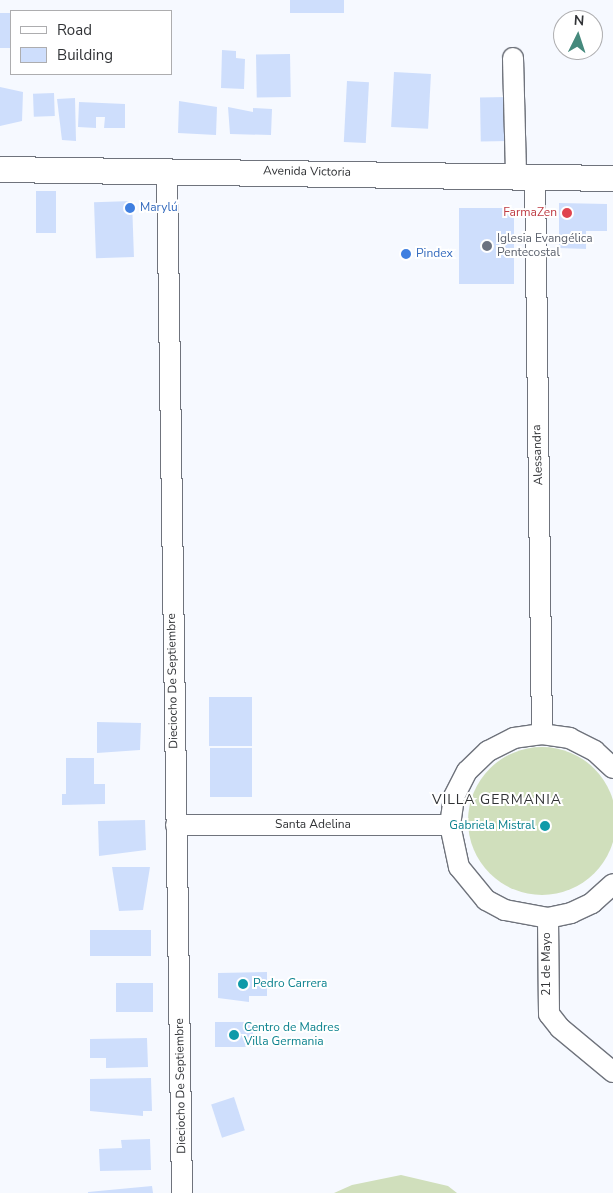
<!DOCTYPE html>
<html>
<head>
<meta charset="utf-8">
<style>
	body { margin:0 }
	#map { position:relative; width:613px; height:1193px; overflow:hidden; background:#f6f9ff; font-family:"Nunito Sans",sans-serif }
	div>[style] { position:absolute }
	.green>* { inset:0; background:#d0dfbc }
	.round { border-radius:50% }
	.building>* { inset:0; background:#cedefc; transform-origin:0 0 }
	.roads { filter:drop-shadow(1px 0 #6f737c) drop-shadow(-1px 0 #6f737c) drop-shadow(0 1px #6f737c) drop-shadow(0 -1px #6f737c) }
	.minor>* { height:20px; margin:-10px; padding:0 10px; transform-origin:10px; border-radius:10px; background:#fff }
	.tertiary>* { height:25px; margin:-12.5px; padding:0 12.5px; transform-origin:12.5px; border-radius:12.5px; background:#fff }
	.dots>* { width:14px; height:14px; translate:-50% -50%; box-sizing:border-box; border:2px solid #fff; border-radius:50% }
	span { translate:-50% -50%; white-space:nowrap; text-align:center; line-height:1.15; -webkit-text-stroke:4px #fff; paint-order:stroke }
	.street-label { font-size:12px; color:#313336 }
	.shop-label { font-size:12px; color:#366cbe }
	.left { translate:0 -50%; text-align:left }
	.health-label { font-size:12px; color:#be3a42 }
	.right { translate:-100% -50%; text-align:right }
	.worship-label { font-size:12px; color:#5b616d }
	.culture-label { font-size:12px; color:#0d838f }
	.neighbourhood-label { font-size:14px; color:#313336; letter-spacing:1px }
	.legend { position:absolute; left:10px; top:10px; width:162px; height:65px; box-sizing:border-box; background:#fff; border:1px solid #adadaf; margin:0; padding:6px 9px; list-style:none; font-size:15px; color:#313336 }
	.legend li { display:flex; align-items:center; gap:10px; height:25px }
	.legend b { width:25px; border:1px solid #adadaf }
	.north { position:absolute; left:553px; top:10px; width:50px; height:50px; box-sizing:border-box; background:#fff; border:1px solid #adadaf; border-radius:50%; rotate:4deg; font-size:14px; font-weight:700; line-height:20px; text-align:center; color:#313336 }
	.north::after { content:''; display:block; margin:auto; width:18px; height:22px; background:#468a7d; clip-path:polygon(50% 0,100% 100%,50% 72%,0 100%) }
</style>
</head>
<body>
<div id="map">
	<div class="green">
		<i class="round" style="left:468px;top:747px;width:148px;height:148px"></i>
		<i style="clip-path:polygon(401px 1175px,448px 1186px,457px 1193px,334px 1193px,352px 1185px)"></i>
	</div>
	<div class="building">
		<i style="left:290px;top:0;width:54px;height:13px"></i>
		<i style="left:11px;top:13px;width:35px;height:11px;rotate:90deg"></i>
		<i style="clip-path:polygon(222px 50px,236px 51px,236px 58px,245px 59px,244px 89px,221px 88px)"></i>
		<i style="left:290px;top:54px;width:43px;height:34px;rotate:89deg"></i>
		<i style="left:394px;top:72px;width:37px;height:55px;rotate:3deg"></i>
		<i style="left:347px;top:81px;width:22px;height:61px;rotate:3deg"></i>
		<i style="clip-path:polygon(0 87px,23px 92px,22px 121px,0 126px)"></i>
		<i style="left:54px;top:93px;width:23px;height:21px;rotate:88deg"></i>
		<i style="left:508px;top:97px;width:44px;height:28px;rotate:89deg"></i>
		<i style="clip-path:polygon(75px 98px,76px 141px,62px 140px,57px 99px)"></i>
		<i style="clip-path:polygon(179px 101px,217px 107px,216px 135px,178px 133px)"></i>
		<i style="clip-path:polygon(79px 102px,125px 104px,125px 128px,104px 128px,105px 117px,96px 117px,96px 128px,78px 127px)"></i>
		<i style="clip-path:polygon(228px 107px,253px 112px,253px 108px,272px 109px,271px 135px,230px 134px)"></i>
		<i style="left:56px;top:191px;width:42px;height:20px;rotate:90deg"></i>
		<i style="left:132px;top:201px;width:56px;height:38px;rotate:88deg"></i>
		<i style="clip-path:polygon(559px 203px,607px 204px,607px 231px,586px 231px,586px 249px,559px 248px)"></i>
		<i style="left:459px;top:208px;width:55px;height:76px"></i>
		<i style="left:209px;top:697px;width:43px;height:49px"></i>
		<i style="clip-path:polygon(97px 722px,141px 723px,140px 750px,97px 753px)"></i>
		<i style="left:252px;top:748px;width:49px;height:42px;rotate:90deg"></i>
		<i style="clip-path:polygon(66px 758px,94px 758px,94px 784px,105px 784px,105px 804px,62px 805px,62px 794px,66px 794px)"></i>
		<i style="clip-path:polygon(145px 820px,146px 850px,99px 856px,98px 821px)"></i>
		<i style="clip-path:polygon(112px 867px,150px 867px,143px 910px,119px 911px)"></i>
		<i style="left:90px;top:930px;width:61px;height:26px"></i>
		<i style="clip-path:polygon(267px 972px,267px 996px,249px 996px,249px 1002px,218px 998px,218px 973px)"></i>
		<i style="left:116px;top:983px;width:37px;height:29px"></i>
		<i style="left:253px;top:1022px;width:25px;height:38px;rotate:90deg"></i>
		<i style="clip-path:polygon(147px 1038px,148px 1067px,106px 1068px,106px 1058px,90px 1058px,90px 1039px)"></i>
		<i style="clip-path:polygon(151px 1078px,152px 1111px,143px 1111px,143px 1116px,90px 1111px,90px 1079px)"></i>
		<i style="left:234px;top:1097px;width:35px;height:24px;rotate:72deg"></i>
		<i style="clip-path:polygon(150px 1139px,151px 1170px,100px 1171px,99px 1149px,122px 1148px,121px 1140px)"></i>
		<i style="clip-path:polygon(152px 1186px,153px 1193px,88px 1193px,88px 1192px)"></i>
	</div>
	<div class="roads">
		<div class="minor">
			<i style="left:513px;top:58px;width:118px;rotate:88.5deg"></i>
			<i style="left:167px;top:170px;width:1023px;rotate:89.16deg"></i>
			<i style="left:535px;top:177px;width:557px;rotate:89.28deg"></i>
			<i style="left:613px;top:768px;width:25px;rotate:-137deg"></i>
			<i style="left:595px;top:751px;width:28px;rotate:-153deg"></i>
			<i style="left:570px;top:738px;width:28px;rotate:-172deg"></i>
			<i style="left:542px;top:734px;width:28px;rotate:172deg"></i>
			<i style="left:514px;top:738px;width:29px;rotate:153deg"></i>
			<i style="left:488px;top:751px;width:29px;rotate:136deg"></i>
			<i style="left:467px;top:771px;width:29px;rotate:117deg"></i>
			<i style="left:454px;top:797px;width:28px;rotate:98deg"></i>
			<i style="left:450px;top:825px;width:43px;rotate:77.9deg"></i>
			<i style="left:459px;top:867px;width:43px;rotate:50.7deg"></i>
			<i style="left:486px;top:900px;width:21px;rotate:28deg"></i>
			<i style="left:505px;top:910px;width:44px;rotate:10.5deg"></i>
			<i style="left:548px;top:918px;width:24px;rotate:-12deg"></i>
			<i style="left:571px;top:913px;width:23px;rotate:-25deg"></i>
			<i style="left:592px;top:903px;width:28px;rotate:-42deg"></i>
			<i style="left:176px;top:825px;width:274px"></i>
			<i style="left:548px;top:918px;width:96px;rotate:89.4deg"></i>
			<i style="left:549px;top:1014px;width:18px;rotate:52deg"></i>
			<i style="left:560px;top:1028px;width:69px;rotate:39.7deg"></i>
		</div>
		<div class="tertiary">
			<i style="left:0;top:169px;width:613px;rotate:0.84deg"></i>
		</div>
	</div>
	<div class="dots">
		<i style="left:130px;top:208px;background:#3f7fe0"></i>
		<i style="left:567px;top:213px;background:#e0444e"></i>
		<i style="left:487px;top:246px;background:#6b7280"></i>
		<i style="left:406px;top:254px;background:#3f7fe0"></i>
		<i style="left:545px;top:826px;background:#0f9aa8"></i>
		<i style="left:243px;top:984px;background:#0f9aa8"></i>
		<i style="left:234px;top:1035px;background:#0f9aa8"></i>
	</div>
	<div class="street-label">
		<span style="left:307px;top:172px;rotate:1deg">Avenida Victoria</span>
		<span style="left:538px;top:455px;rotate:-92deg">Alessandra</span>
		<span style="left:173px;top:681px;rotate:-91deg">Dieciocho De Septiembre</span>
		<span style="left:313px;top:825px">Santa Adelina</span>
		<span style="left:547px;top:964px;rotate:-90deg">21 de Mayo</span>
		<span style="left:181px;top:1086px;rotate:-91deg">Dieciocho De Septiembre</span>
	</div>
	<div class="shop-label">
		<span class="left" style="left:140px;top:208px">Marylú</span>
		<span class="left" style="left:416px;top:254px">Pindex</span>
	</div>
	<div class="health-label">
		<span class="right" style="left:557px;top:213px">FarmaZen</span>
	</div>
	<div class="worship-label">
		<span class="left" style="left:497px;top:246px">Iglesia Evangélica<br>Pentecostal</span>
	</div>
	<div class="culture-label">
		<span class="right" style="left:535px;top:826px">Gabriela Mistral</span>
		<span class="left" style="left:253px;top:984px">Pedro Carrera</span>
		<span class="left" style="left:244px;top:1035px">Centro de Madres<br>Villa Germania</span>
	</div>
	<div class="neighbourhood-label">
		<span style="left:497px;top:800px">VILLA GERMANIA</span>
	</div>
	<ul class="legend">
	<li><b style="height:6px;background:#fff"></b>Road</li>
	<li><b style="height:14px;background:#cedefc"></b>Building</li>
	</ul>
	<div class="north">N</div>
</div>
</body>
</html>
